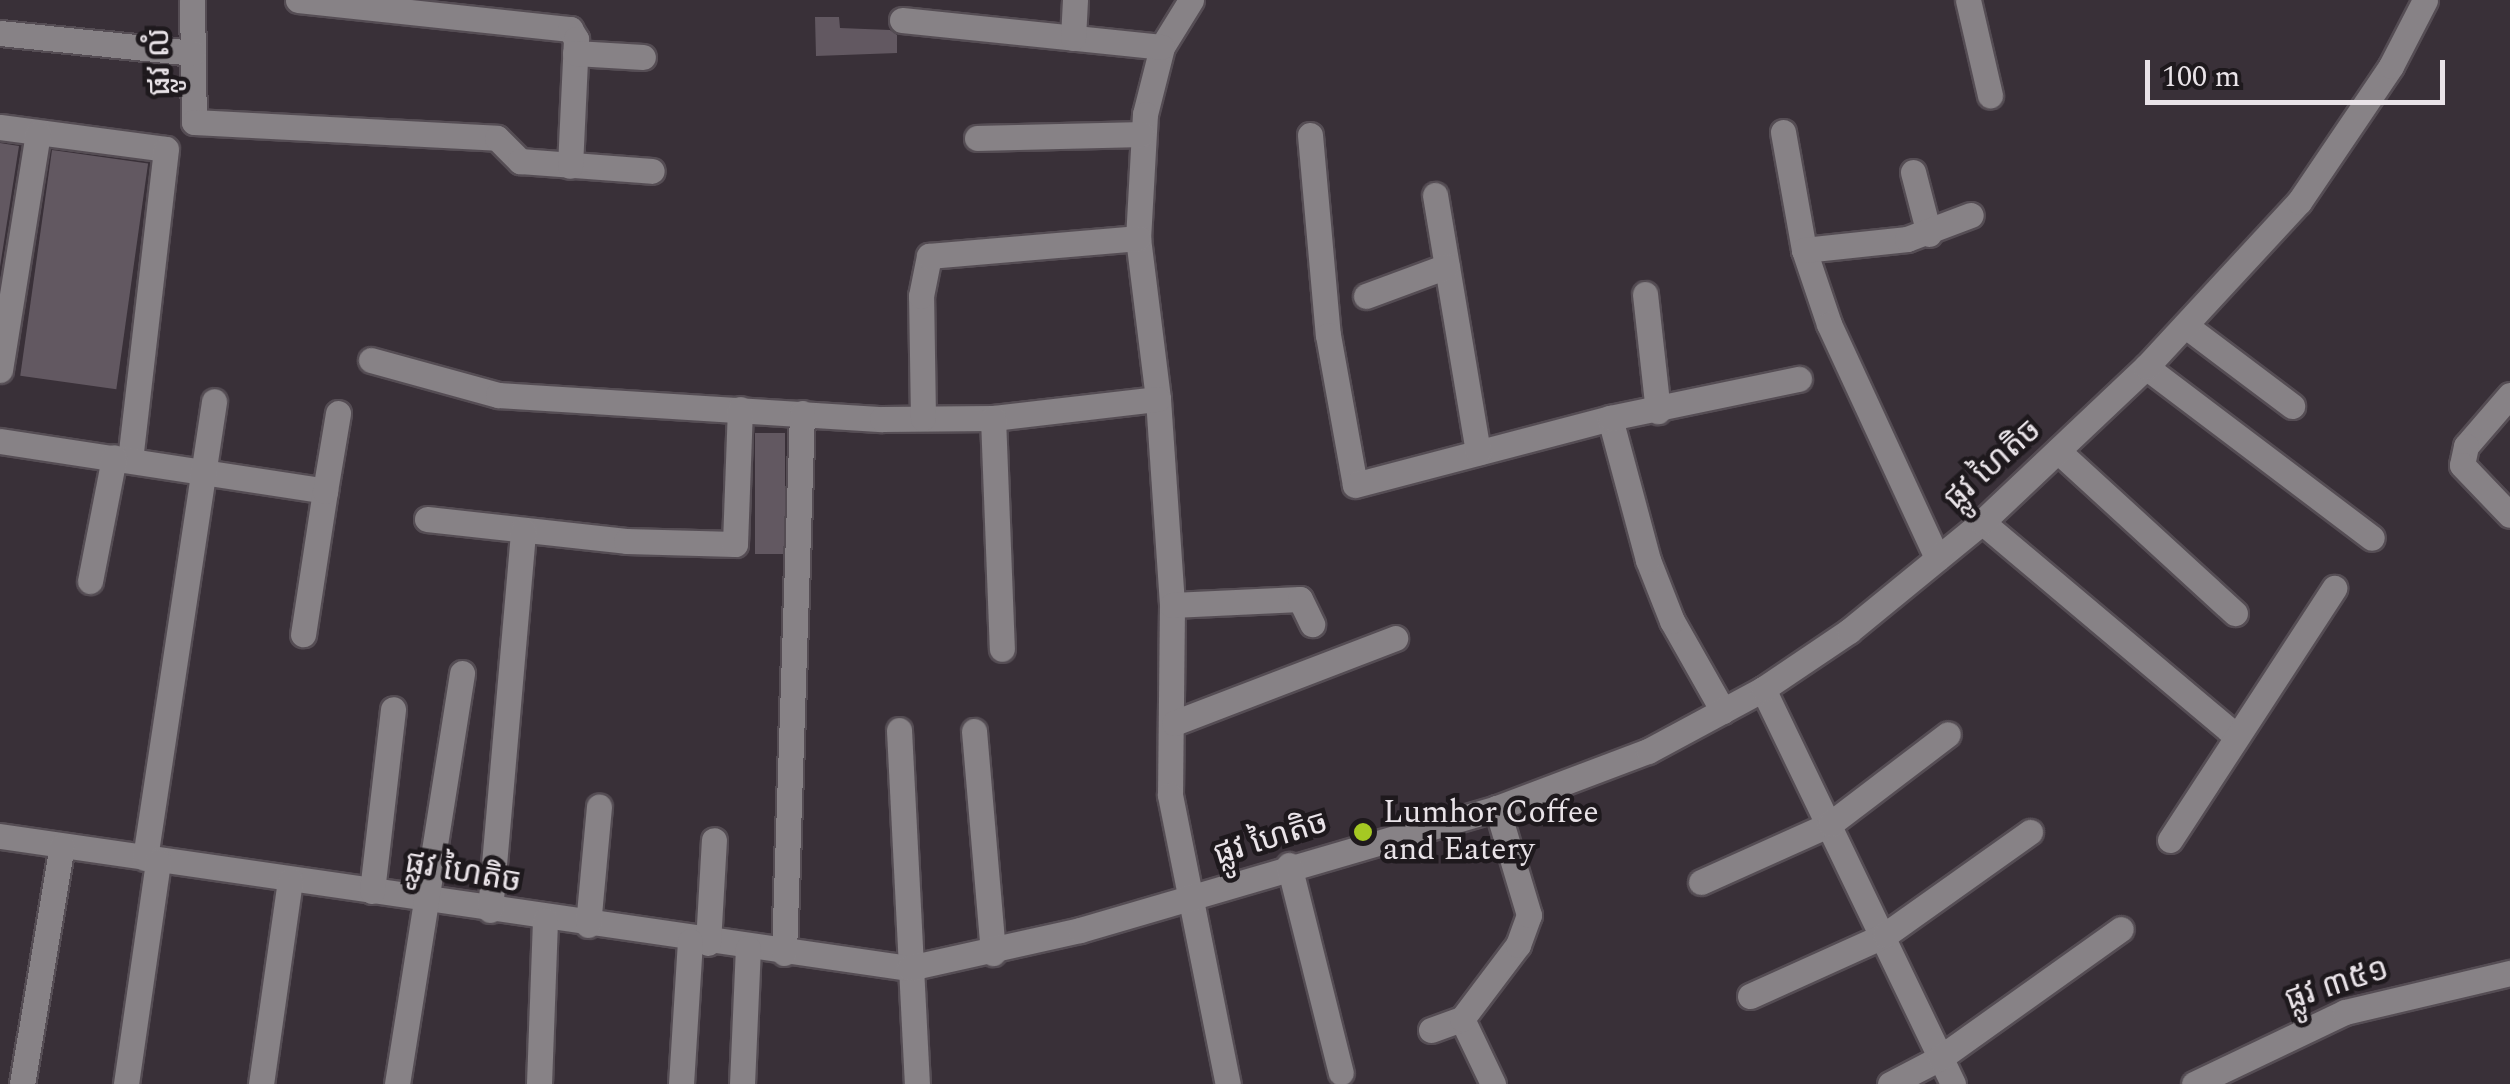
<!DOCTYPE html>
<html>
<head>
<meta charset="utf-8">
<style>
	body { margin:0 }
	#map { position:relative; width:2510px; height:1084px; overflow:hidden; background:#393038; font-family:Spectral,"Noto Sans Khmer",serif }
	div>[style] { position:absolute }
	.building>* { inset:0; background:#625861; transform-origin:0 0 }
	.roads { filter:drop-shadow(2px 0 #554d54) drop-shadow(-2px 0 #554d54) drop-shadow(0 2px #554d54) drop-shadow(0 -2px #554d54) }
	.minor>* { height:25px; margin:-12.5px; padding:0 12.5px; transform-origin:12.5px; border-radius:12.5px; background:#878286 }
	.dots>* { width:28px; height:28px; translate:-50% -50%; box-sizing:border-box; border:5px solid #1e191d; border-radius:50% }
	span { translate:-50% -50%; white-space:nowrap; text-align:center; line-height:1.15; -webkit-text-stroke:9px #1e191d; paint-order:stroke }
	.street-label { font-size:32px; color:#e9e3e8 }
	.poi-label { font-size:32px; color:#e9e3e8 }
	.left { translate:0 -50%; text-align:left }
	.scale { position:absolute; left:2145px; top:60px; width:300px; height:45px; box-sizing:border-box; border:5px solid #e9e3e8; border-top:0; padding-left:12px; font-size:30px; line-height:35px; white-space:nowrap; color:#e9e3e8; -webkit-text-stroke:8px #1e191d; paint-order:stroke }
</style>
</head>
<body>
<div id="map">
	<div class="building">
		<i style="clip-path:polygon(815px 17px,839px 17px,840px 28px,890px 30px,897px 35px,897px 53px,816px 56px)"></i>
		<i style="clip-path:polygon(0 143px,19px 146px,0 267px)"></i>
		<i style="left:52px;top:150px;width:97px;height:228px;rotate:8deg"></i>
		<i style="left:755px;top:433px;width:30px;height:121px"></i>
	</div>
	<div class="roads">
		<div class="minor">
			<i style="left:192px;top:0;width:122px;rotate:89.1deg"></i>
			<i style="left:194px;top:122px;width:303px;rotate:3deg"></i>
			<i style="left:497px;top:138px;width:33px;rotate:45deg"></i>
			<i style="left:520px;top:161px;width:132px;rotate:4.3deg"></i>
			<i style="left:298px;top:0;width:274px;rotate:6.1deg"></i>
			<i style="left:570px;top:29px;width:12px;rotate:59deg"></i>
			<i style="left:576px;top:39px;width:127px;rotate:92.7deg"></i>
			<i style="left:1191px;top:0;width:55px;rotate:121.7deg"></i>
			<i style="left:1162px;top:47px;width:69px;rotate:104.2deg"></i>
			<i style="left:1145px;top:114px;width:124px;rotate:93.2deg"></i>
			<i style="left:1138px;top:238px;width:162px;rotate:82.9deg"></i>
			<i style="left:1158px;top:399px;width:206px;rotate:86.1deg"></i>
			<i style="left:1172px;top:605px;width:190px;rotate:90.6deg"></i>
			<i style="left:1170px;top:795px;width:295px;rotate:78.7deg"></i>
			<i style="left:1968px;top:0;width:98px;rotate:77deg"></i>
			<i style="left:902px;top:20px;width:261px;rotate:5.9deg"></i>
			<i style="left:0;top:33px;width:194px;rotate:5.9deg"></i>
			<i style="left:1073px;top:38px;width:38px;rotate:-87deg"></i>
			<i style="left:575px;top:53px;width:68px;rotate:3.4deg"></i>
			<i style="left:0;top:127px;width:167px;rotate:7.5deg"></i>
			<i style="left:166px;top:149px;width:312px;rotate:96.6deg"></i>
			<i style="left:1783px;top:132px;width:120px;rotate:79.9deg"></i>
			<i style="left:1804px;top:250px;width:78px;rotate:71.3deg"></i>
			<i style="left:1829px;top:324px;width:258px;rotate:65.2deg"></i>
			<i style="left:1310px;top:135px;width:201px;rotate:84.9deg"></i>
			<i style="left:1328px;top:335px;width:152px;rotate:79.8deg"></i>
			<i style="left:1355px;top:485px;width:264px;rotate:-14.7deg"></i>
			<i style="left:977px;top:138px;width:165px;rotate:-1.4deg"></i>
			<i style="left:1913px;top:172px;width:64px;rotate:75.5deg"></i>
			<i style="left:1435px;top:195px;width:261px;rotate:80.5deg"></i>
			<i style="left:1804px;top:250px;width:104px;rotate:-6.1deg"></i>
			<i style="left:1907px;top:239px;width:68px;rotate:-20.6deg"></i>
			<i style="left:1645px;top:294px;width:118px;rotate:83.7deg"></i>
			<i style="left:1366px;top:296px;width:86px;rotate:-20.3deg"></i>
			<i style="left:2186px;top:326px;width:133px;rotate:37deg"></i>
			<i style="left:371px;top:360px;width:132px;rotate:15.4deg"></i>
			<i style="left:498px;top:395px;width:385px;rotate:3.6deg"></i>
			<i style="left:882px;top:419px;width:111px;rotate:-0.5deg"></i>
			<i style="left:993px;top:418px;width:166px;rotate:-6.6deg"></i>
			<i style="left:2146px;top:367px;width:283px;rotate:37.1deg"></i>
			<i style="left:0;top:370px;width:240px;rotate:-80.9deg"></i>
			<i style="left:2510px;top:395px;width:67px;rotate:130.8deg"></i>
			<i style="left:2466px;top:446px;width:19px;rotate:102deg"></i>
			<i style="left:2462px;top:465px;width:69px;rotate:46.2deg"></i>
			<i style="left:923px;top:418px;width:122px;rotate:-90.9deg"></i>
			<i style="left:921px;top:296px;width:41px;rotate:-78.7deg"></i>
			<i style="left:929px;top:256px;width:210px;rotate:-4.9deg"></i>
			<i style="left:993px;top:418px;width:231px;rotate:87.8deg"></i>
			<i style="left:0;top:441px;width:329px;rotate:8.7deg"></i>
			<i style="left:325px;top:491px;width:145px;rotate:98.7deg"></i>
			<i style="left:2058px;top:451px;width:240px;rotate:42.5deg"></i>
			<i style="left:325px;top:491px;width:79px;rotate:-80.5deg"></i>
			<i style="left:427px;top:519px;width:200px;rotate:6.3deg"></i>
			<i style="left:626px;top:541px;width:109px;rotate:1.6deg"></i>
			<i style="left:735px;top:544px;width:135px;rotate:-87.9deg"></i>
			<i style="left:1982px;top:522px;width:332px;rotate:40.1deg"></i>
			<i style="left:90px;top:581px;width:126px;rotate:-79deg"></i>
			<i style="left:1172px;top:605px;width:128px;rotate:-2.7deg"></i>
			<i style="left:1300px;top:599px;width:28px;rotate:64deg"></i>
			<i style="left:1763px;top:689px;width:438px;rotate:64.3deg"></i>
			<i style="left:1723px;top:711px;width:103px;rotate:-119.5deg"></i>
			<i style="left:1672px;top:621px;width:66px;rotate:-111.5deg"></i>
			<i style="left:1648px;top:560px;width:147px;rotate:-105deg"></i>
			<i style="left:1610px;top:418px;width:193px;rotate:-11.7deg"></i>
			<i style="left:1174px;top:723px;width:237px;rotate:-21deg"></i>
			<i style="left:899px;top:730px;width:354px;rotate:87.1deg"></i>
			<i style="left:974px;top:731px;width:223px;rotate:85.1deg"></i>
			<i style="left:0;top:836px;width:919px;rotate:8.26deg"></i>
			<i style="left:909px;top:968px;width:175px;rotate:-12.5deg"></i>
			<i style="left:1080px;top:930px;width:434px;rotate:-16.3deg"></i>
			<i style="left:1497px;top:808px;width:161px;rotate:-20.7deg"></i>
			<i style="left:1648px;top:751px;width:131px;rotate:-28.3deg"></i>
			<i style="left:1763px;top:689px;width:104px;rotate:-34deg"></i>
			<i style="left:1849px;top:631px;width:172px;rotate:-39.3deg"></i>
			<i style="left:1982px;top:522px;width:226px;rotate:-43.4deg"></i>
			<i style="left:2146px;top:367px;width:225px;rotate:-47.2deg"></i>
			<i style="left:2299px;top:202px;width:164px;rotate:-55.9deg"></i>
			<i style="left:2391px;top:66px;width:74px;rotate:-62.7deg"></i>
			<i style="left:2170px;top:840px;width:301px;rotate:-56.9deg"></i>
			<i style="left:145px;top:858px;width:462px;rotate:-81.4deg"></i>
			<i style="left:1289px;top:865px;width:214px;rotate:76deg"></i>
			<i style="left:1701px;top:882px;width:141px;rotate:-24.2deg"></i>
			<i style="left:1830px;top:824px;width:148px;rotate:-37.3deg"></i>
			<i style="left:372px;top:891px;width:183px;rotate:-83.4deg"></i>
			<i style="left:490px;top:910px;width:381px;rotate:-85deg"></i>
			<i style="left:588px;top:925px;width:119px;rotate:-84.7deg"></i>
			<i style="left:708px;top:943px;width:103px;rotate:-86.7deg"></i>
			<i style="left:784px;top:953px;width:540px;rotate:-88.09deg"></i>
			<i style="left:1750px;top:996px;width:148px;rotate:-24.3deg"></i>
			<i style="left:1885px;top:935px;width:178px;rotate:-35.4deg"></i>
			<i style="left:1462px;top:1019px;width:72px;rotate:64.5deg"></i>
			<i style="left:1431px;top:1030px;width:33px;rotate:-20deg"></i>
			<i style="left:1462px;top:1019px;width:93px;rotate:-52.9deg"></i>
			<i style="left:1518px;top:945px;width:32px;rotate:-70deg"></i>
			<i style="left:1529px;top:915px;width:112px;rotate:-106.7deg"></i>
			<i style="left:22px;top:1084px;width:241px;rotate:-80.5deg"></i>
			<i style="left:126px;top:1084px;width:225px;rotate:-81.8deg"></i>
			<i style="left:261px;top:1084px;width:206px;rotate:-81.9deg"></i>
			<i style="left:397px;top:1084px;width:416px;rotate:-81deg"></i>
			<i style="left:539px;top:1084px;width:164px;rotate:-87.9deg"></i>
			<i style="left:681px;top:1084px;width:143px;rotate:-86.4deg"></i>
			<i style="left:742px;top:1084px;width:136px;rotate:-87.5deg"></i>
			<i style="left:1890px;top:1084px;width:56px;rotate:-27.5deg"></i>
			<i style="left:1940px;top:1058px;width:222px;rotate:-35.5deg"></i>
			<i style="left:2194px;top:1084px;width:167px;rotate:-25.5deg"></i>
			<i style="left:2345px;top:1012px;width:170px;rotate:-13.3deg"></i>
		</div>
	</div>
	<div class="dots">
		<i style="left:1363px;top:832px;background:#a5c823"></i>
	</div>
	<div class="street-label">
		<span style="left:160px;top:62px;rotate:-91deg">ផ្លូវ លំ</span>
		<span style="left:1993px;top:465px;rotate:-42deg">ផ្លូវ ហៃតិច</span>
		<span style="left:1271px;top:839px;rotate:-17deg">ផ្លូវ ហៃតិច</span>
		<span style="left:463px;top:873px;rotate:10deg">ផ្លូវ ហៃតិច</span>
		<span style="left:2337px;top:985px;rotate:-18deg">ផ្លូវ ៣៥១</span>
	</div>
	<div class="poi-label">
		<span class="left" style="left:1383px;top:832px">Lumhor Coffee<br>and Eatery</span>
	</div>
	<div class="scale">100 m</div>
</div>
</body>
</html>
